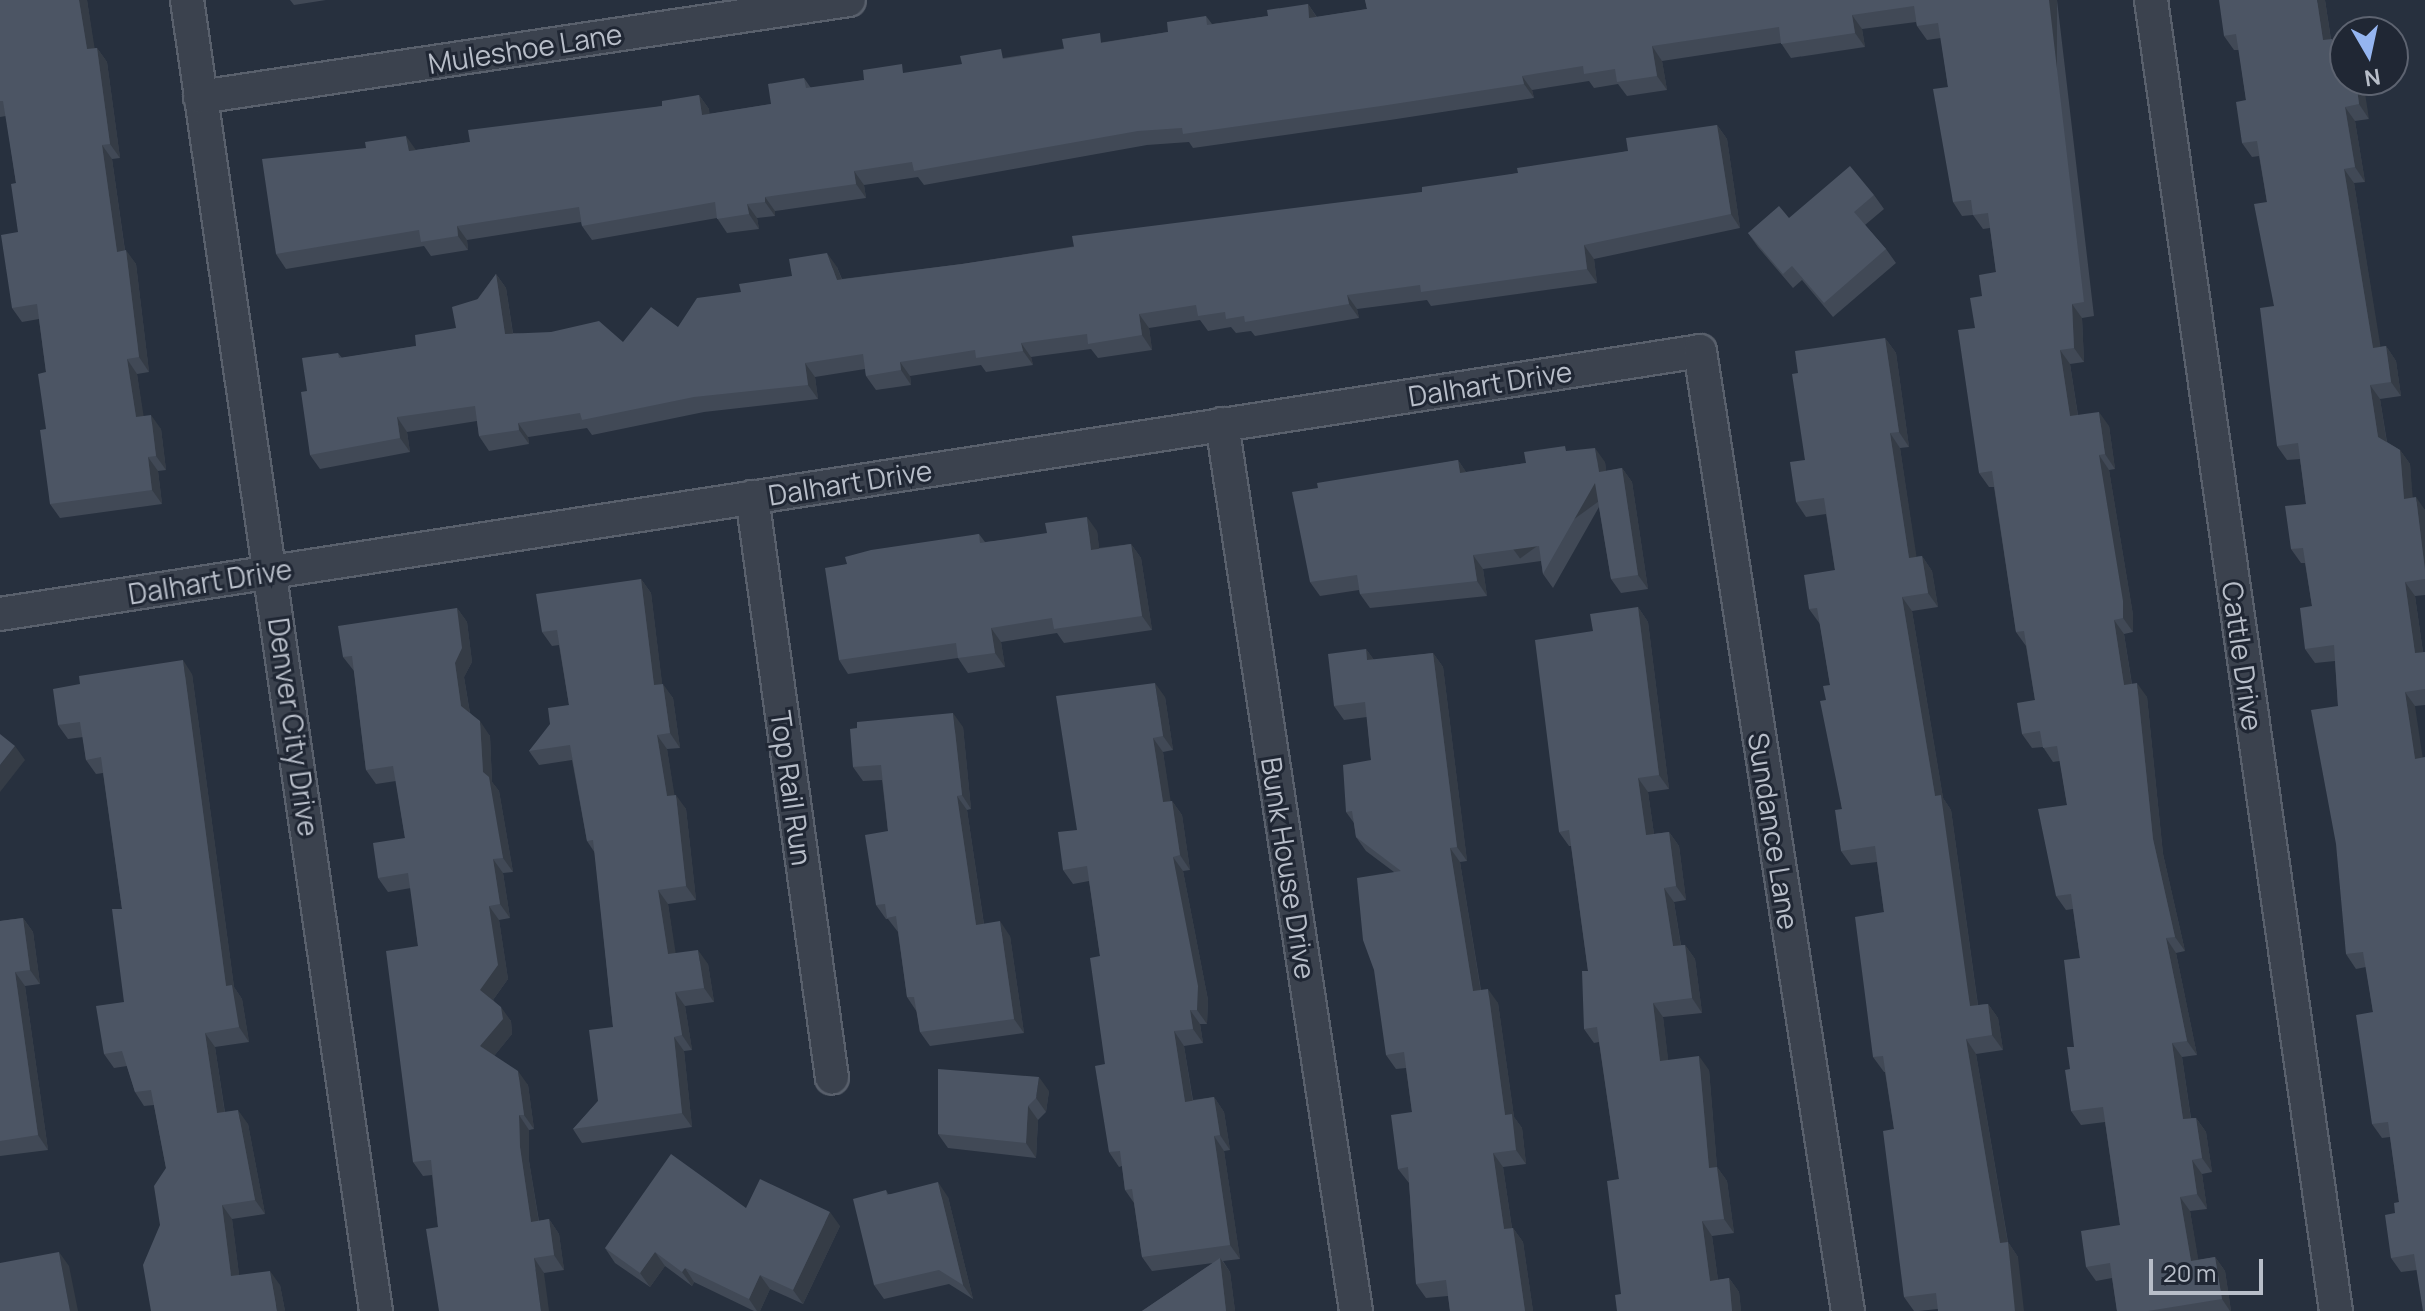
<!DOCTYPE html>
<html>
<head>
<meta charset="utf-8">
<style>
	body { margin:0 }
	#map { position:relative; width:2425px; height:1311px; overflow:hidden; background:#27303e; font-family:Manrope,sans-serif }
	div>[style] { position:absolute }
	.roads { filter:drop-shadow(2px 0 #59606c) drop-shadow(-2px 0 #59606c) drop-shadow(0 2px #59606c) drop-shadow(0 -2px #59606c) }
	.minor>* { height:32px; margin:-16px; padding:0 16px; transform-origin:16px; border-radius:16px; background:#3b424e }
	.wall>* { inset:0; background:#414956 }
	.shaded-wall>* { inset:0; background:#353c46; transform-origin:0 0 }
	.building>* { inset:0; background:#4c5564 }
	span { translate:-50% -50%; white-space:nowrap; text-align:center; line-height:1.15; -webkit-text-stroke:6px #202734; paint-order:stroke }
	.street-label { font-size:28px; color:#b8bec9 }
	.north { position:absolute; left:2329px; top:16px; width:80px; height:80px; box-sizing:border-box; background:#202734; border:2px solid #5d6370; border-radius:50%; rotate:171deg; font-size:22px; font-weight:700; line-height:32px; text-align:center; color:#b8bec9 }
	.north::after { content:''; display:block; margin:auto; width:28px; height:36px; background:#95b5f0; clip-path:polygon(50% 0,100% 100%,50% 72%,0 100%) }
	.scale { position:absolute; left:2149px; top:1259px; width:114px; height:36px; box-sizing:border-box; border:4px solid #b8bec9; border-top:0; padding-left:10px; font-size:24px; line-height:28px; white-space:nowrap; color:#b8bec9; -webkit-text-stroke:6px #202734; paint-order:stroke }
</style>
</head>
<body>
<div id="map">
	<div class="roads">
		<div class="minor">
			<i style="left:187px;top:0;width:1325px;rotate:81.8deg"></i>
			<i style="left:2151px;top:0;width:1324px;rotate:81.97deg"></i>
			<i style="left:200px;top:97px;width:656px;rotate:-8.5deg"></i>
			<i style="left:1222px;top:424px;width:897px;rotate:81.41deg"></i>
			<i style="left:752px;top:497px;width:586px;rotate:82.16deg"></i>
			<i style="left:0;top:614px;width:1720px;rotate:-8.79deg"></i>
			<i style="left:1700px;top:351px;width:971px;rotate:81.24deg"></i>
		</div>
	</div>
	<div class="wall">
		<i style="clip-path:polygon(0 0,87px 0,94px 48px,97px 48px,107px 62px,120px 158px,112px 159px,125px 250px,136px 264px,149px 372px,137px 374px,143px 416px,161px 429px,166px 470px,158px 471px,162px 504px,60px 518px,50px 504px,46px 429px,46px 372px,39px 319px,22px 322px,12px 308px,18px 232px,16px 183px,6px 116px,0 117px)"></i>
		<i style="clip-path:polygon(290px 0,326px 0,294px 5px)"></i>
		<i style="clip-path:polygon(1365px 0,2057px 0,2094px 316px,2082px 318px,2084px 362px,2070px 364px,2078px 415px,2109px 426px,2115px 469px,2109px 470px,2133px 615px,2133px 632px,2124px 634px,2132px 684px,2147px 697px,2163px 854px,2185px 951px,2176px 953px,2197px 1055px,2182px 1057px,2191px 1118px,2196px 1118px,2206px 1132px,2212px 1172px,2202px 1174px,2207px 1209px,2190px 1211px,2198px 1260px,2215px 1257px,2225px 1271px,2231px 1311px,2117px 1311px,2112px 1278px,2096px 1281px,2086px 1267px,2120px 1225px,2105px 1122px,2081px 1125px,2071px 1111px,2070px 1069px,2074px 1047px,2080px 958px,2073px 909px,2066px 910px,2056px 896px,2067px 805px,2060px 761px,2053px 762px,2043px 747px,2032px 748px,2022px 734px,2035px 700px,2026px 646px,2016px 632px,1994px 487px,1989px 487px,1979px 473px,1975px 328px,1982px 296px,1996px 272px,1990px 228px,1983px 229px,1973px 215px,1962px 216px,1953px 202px,1948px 87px,1941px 38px,1927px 40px,1917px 26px,1916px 22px,1862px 29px,1865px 47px,1791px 58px,1781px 43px,1662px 61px,1667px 90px,1627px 96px,1618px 84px,1594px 88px,1589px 81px,1532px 90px,1534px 98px,1390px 120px,1193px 148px,1189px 142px,1147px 145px,924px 185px,918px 177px,864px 185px,866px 198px,775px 211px,775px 216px,757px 218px,759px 229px,727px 233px,717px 218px,592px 240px,582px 226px,581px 222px,467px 240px,468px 250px,431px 256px,424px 246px,286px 269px,276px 254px,416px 150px,470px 142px,662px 106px,699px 95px,709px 109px,709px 114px,771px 104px,804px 78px,811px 88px,864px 80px,1168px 32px,1206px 16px,1212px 24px,1268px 16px,1308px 4px,1317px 17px,1367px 9px)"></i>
		<i style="clip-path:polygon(2325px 0,2331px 39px,2332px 39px,2342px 53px,2344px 65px,2369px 119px,2355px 121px,2365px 182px,2354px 183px,2380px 347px,2386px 346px,2396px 361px,2401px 396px,2380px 399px,2387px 442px,2400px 450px,2410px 464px,2412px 497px,2425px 510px,2425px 595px,2415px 596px,2423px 652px,2425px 652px,2425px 705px,2415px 706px,2417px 1270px,2401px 1272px,2391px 1258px,2395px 1213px,2399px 1202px,2390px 1137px,2382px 1138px,2372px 1124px,2373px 1012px,2366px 967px,2356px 969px,2346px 954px,2338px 706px,2335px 661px,2315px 663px,2305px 649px,2312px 606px,2305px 563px,2301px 563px,2291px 549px,2306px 504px,2300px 459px,2287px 460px,2277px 446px,2274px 306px,2267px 202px,2259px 156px,2252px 157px,2242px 143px,2246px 100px,2239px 50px,2234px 50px,2224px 36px)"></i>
		<i style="clip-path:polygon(1717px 125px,1727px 139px,1740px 228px,1594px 259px,1597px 283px,1431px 306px,1427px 300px,1357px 309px,1359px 318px,1255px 336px,1251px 331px,1236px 333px,1231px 327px,1208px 331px,1200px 320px,1149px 328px,1152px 350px,1098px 358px,1091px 349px,1031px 357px,1033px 365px,986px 372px,981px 365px,910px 376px,911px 385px,876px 390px,866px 376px,865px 369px,815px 377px,818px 399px,704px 412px,592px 435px,587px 428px,528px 437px,529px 444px,489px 451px,479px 436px,477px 421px,407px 432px,410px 452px,320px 469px,310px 455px,307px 391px,338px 353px,342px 358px,416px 346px,456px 328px,496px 274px,506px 288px,513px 333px,623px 342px,678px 327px,741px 292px,792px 276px,837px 267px,842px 279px,962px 264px,1422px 192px,1628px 151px)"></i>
		<i style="clip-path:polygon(1874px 195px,1884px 209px,1865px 225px,1886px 249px,1896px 263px,1833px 317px,1802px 280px,1793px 288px,1758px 247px,1748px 233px,1789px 218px)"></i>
		<i style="clip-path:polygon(1885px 338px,1896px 353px,1909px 447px,1900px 448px,1916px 557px,1922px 556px,1932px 571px,1938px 607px,1912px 611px,1943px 798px,1951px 810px,1978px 1005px,1988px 1004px,1998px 1018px,2003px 1050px,1976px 1054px,2008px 1242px,2018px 1257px,1938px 1309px,1919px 1311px,1914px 1311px,1904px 1297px,1894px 1129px,1885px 1072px,1884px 1072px,1873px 1057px,1884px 912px,1877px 862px,1851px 865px,1841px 851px,1842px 809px,1826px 700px,1830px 685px,1820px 624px,1809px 609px,1835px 570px,1826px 514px,1806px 517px,1796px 502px,1805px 460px,1798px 373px)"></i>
		<i style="clip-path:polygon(1569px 451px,1605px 462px,1606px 471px,1622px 468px,1632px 482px,1648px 589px,1621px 593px,1611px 579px,1599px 507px,1553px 588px,1543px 574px,1541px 561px,1483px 569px,1487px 596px,1370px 608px,1360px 594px,1359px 590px,1320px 596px,1310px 582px,1318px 488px,1458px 460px,1466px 472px,1526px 463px)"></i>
		<i style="clip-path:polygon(1097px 531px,1099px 548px,1131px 544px,1141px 558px,1152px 630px,1064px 643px,1057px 633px,1001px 642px,1005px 667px,968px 673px,958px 658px,848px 674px,839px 660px,847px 564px,979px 534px,985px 542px)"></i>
		<i style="clip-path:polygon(641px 579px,651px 593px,662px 684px,673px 698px,680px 748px,667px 749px,674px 795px,686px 809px,696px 900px,668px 904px,675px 953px,708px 964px,714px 1002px,685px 1006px,692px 1050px,684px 1051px,692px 1127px,582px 1143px,573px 1129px,598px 1101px,613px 1027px,595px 853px,587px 841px,572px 760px,539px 765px,529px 751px,569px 705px,559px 645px,552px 646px,542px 632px)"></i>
		<i style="clip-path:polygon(1638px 607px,1648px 622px,1669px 789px,1648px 792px,1654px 834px,1669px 832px,1679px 846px,1686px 900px,1674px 902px,1681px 945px,1685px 945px,1695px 959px,1702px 1013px,1663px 1017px,1668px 1060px,1709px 1070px,1717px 1167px,1727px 1181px,1734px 1233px,1712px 1236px,1718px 1280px,1729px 1278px,1739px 1292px,1741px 1311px,1617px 1311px,1621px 1294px,1619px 1179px,1599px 1042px,1594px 1043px,1584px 1029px,1588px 971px,1571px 846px,1569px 846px,1559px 832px,1593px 631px)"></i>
		<i style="clip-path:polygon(457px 608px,467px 622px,472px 662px,464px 677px,470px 713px,490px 736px,492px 782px,499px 791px,513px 872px,503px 873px,510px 918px,499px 920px,508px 979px,493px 1000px,511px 1021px,512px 1034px,494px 1056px,528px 1085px,534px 1129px,529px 1130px,529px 1161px,539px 1221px,549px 1219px,559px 1234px,564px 1270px,544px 1273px,438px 1227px,432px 1175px,423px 1176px,413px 1162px,418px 946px,411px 888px,388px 892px,378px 878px,405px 838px,396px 781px,376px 784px,366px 770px,354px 671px,343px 657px)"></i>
		<i style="clip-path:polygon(1366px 649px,1374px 660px,1433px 653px,1443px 667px,1467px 861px,1460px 862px,1481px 990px,1498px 1003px,1514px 1117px,1522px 1128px,1526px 1164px,1503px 1167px,1512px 1228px,1513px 1228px,1523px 1242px,1533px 1311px,1450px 1311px,1448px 1296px,1426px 1298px,1416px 1284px,1409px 1183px,1398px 1169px,1412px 1112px,1406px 1068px,1396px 1069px,1386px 1055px,1394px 872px,1366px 851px,1356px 837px,1354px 823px,1346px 812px,1371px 760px,1367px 717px,1344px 720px,1334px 706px)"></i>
		<i style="clip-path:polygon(192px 674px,234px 987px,242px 999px,249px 1042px,215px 1047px,225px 1112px,248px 1124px,265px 1214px,232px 1219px,239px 1275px,280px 1285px,285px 1311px,160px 1225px,166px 1168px,154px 1105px,144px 1106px,135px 1092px,127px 1066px,114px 1068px,104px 1054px,124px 1002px,122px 909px,103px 773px,96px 774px,86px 760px,83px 737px,68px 739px,58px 725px)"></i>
		<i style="clip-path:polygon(1165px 697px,1173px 750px,1163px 752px,1170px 801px,1172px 801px,1182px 815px,1190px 870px,1183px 871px,1208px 1000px,1207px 1024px,1200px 1024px,1203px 1043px,1184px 1046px,1193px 1100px,1214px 1097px,1224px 1112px,1230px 1150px,1224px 1151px,1240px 1259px,1223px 1261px,1230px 1272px,1235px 1311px,1142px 1311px,1213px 1263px,1152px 1271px,1142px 1257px,1134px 1203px,1125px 1190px,1122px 1166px,1119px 1167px,1109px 1152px,1100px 956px,1089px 881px,1073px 884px,1063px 870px,1077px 830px)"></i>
		<i style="clip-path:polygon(963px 727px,971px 809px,967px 810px,984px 924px,1010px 936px,1024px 1033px,930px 1046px,920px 1032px,917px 1012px,907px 997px,898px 932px,888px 919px,886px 919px,876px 905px,888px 831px,882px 780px,863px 781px,853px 767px)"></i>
		<i style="clip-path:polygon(23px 918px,33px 932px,40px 984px,25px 986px,48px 1150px,0 1156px,0 921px)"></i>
		<i style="clip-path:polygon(1049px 1091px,1046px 1112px,1038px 1120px,1036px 1158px,948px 1148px,938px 1134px)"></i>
		<i style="clip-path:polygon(886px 1190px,888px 1194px,948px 1197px,973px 1299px,949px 1284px,884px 1299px,874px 1285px)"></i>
		<i style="clip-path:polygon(746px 1208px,840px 1226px,803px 1304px,770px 1289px,760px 1311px,754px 1311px,694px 1282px,692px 1286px,665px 1266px,650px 1287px,615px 1263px,605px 1248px)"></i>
	</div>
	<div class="shaded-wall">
		<i style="clip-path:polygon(79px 0,87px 0,97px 63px,87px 49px)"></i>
		<i style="left:2049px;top:0;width:8px;height:304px"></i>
		<i style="clip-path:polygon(2317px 0,2325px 0,2333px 54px,2323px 40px)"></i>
		<i style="clip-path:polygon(1308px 4px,1317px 18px,1309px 18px)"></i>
		<i style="clip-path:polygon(1852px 15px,1862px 29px,1865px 47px,1855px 33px)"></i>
		<i style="clip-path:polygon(2332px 39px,2342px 53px,2345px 75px,2336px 66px)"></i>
		<i style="clip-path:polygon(1652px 46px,1662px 61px,1667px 90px,1657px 76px)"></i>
		<i style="clip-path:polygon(97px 48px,107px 62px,120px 158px,110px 144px)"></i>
		<i style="clip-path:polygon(1522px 76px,1532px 90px,1534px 98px,1524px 84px)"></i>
		<i style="clip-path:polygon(2356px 80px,2363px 80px,2369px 119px,2359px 104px)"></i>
		<i style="clip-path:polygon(699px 95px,709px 109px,712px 129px,702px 115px)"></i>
		<i style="clip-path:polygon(2345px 107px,2355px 121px,2365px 182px,2355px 167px)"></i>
		<i style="clip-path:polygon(1717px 125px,1727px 139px,1740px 228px,1731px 214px)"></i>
		<i style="clip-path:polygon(406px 136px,416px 150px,409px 151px)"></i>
		<i style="clip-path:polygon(102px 145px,112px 159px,127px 266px,117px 252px)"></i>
		<i style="clip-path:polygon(2344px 169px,2354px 183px,2383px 362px,2373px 348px)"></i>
		<i style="clip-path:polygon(854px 171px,864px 185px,866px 198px,856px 184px)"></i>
		<i style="clip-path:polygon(765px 197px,775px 211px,775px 216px,765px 202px)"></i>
		<i style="clip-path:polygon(747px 204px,757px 218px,759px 229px,749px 214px)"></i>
		<i style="clip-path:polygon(457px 226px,467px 240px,468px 250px,458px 236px)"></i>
		<i style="clip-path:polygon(1584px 245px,1594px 259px,1597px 283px,1587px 269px)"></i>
		<i style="clip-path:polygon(126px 250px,136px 264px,149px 372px,139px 357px)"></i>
		<i style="clip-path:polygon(827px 253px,837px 267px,847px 294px,837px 280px)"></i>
		<i style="clip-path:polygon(496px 274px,506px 288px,515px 348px,505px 334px)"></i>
		<i style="clip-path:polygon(1347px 295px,1357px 309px,1359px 318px,1349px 304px)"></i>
		<i style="clip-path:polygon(2072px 304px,2082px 318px,2084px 362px,2074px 348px)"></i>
		<i style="clip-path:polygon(1139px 314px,1149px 328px,1152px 350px,1142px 335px)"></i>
		<i style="clip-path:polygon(1885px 338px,1896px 353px,1909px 447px,1899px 432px)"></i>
		<i style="clip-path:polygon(1021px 343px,1031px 357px,1033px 365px,1023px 351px)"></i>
		<i style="clip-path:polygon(2386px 346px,2396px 361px,2401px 396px,2391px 382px)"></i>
		<i style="clip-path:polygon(2060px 350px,2070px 364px,2080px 430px,2070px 416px)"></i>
		<i style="clip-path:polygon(127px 359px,137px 374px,146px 431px,136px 417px)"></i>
		<i style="clip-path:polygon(900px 362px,910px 376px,911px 385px,901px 370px)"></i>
		<i style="clip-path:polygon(805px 363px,815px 377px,818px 399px,808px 385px)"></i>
		<i style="clip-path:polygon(2370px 385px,2380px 399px,2388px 451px,2378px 437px)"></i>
		<i style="clip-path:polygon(2099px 412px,2109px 426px,2115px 469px,2105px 454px)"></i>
		<i style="clip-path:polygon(151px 415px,161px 429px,166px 470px,156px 456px)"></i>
		<i style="clip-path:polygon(397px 417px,407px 432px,410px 452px,400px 438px)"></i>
		<i style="clip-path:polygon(518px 423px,528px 437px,529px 444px,519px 430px)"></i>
		<i style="clip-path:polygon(1890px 433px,1900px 448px,1919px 573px,1909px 558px)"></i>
		<i style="clip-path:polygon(1595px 448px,1605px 462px,1608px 486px,1599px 472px)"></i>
		<i style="clip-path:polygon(2400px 450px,2410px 464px,2414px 513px,2404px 499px)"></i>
		<i style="clip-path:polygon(2099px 455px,2109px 470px,2133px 615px,2133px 632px,2123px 618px)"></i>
		<i style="clip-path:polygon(148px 457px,158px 471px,162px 504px,152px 490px)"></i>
		<i style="clip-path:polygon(1458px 460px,1468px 475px,1460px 473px)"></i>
		<i style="clip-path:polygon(1622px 468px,1632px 482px,1648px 589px,1638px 575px)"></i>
		<i style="left:1595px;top:483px;width:17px;height:105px;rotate:54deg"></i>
		<i style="clip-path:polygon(2416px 497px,2425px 510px,2425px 570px)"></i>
		<i style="clip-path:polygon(1087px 517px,1097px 531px,1101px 564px,1091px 550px)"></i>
		<i style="clip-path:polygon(1131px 544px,1141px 558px,1152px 630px,1142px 616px)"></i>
		<i style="clip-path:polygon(1473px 555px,1483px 569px,1487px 596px,1477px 581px)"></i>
		<i style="clip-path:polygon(1922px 556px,1932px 571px,1938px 607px,1928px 593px)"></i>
		<i style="clip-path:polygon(641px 579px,651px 593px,664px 699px,654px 685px)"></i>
		<i style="clip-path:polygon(2405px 582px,2415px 596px,2425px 667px,2415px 653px)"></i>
		<i style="clip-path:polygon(1902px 597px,1912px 611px,1943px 798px,1951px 810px,1980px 1021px,1970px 1006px)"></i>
		<i style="clip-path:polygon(1638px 607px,1648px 622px,1669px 789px,1659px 775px)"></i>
		<i style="clip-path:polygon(457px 608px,467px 622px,472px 662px,464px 677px,471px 720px,461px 706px,455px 663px)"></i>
		<i style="clip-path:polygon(2114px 620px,2124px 634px,2134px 699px,2124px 685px)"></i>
		<i style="clip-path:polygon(991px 628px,1001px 642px,1005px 667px,995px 653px)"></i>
		<i style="clip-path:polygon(1366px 649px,1376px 663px,1367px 660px)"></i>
		<i style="clip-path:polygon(1433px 653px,1443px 667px,1467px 861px,1457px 847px)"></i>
		<i style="clip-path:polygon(183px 660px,192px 674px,234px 987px,242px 999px,249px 1042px,239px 1027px,226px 986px)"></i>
		<i style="clip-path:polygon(1155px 683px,1165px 697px,1173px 750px,1163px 736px)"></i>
		<i style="clip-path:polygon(2137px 683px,2147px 697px,2163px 854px,2185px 951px,2175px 937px,2153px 839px)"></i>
		<i style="clip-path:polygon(663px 684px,673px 698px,680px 748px,670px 733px)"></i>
		<i style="clip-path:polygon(2405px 692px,2415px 706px,2425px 773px,2415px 759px)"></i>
		<i style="clip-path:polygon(953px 713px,963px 727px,971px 809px,962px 795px)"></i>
		<i style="clip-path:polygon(480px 721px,490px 736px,492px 782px,499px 791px,513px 872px,503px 858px,483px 772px)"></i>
		<i style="clip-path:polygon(657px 735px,667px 749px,677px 810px,667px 796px)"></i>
		<i style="clip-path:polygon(1153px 738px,1163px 752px,1173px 816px,1163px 802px)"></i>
		<i style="clip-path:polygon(15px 746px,25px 760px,0 792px,0 765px)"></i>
		<i style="clip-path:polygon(1638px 778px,1648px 792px,1656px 849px,1646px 835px)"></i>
		<i style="clip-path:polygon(676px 795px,686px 809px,696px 900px,686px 886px)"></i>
		<i style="clip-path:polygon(957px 796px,967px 810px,986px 939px,976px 925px)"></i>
		<i style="clip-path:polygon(1172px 801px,1182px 815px,1190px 870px,1180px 855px)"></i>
		<i style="clip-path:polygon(1669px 832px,1679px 846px,1686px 900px,1676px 886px)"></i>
		<i style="clip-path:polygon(1450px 848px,1460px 862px,1483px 1005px,1473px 991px)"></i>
		<i style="clip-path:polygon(1173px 857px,1183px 871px,1208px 1000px,1207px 1024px,1197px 1010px)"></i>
		<i style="clip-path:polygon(493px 859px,503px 873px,510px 918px,500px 904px)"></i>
		<i style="clip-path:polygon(1664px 888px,1674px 902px,1683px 960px,1673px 946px)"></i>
		<i style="clip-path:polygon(658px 890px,668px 904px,678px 968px,668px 954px)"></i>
		<i style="clip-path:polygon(489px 906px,499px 920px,508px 979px,490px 1004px,480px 990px)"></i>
		<i style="clip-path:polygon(23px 918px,33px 932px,40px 984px,30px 970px)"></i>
		<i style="clip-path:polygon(1000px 921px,1010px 936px,1024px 1033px,1014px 1019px)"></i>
		<i style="clip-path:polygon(2166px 938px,2176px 953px,2197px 1055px,2187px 1041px)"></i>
		<i style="clip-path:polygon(1685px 945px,1695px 959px,1702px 1013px,1692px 998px)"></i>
		<i style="clip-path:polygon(698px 950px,708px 964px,714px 1002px,704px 988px)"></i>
		<i style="clip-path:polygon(15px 972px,25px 986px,48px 1150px,38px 1135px)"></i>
		<i style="clip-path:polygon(1488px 989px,1498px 1003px,1514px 1117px,1522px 1128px,1526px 1164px,1516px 1150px,1505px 1115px)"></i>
		<i style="clip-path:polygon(675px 992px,685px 1006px,692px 1050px,682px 1035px)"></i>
		<i style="clip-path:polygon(1653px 1003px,1663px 1017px,1670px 1075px,1660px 1061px)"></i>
		<i style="clip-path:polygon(1988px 1004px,1998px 1018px,2003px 1050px,1992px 1035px)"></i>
		<i style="clip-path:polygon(501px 1007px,511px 1021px,512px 1034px,490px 1061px,480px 1046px)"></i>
		<i style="clip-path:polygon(1190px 1010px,1200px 1024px,1203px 1043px,1193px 1029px)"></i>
		<i style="clip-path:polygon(1174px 1031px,1184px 1046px,1195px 1116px,1185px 1102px)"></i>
		<i style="clip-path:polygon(205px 1033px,215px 1047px,227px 1128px,217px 1113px)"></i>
		<i style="clip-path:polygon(674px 1037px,684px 1051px,692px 1127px,682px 1113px)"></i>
		<i style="clip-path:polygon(1966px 1039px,1976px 1054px,2008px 1244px,2008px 1242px,2018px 1257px,2024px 1311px,2015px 1311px,2000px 1243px)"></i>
		<i style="clip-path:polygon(2172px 1043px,2182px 1057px,2193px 1134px,2183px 1119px)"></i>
		<i style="clip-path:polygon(1699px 1056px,1709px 1070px,1717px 1167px,1727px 1181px,1734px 1233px,1724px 1219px,1709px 1168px)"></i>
		<i style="clip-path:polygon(518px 1071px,528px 1085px,534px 1129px,524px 1115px)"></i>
		<i style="clip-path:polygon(1039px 1077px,1049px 1091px,1046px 1112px,1036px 1098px)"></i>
		<i style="clip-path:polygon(1214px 1097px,1224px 1112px,1230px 1150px,1220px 1135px)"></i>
		<i style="clip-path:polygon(1028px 1106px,1038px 1120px,1036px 1158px,1026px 1143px)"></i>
		<i style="clip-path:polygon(238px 1110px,248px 1124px,265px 1214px,255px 1200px)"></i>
		<i style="clip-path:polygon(519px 1115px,529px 1130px,529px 1161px,541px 1236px,531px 1222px,520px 1147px)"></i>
		<i style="clip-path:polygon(2196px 1118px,2206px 1132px,2212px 1172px,2202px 1158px)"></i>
		<i style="clip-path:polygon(1214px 1136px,1224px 1151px,1240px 1259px,1230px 1245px)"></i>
		<i style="clip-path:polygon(1493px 1153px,1503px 1167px,1514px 1243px,1504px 1229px)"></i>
		<i style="clip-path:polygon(2192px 1160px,2202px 1174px,2207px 1209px,2197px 1194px)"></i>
		<i style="clip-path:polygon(938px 1182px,948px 1197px,973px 1299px,963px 1285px)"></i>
		<i style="clip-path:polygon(2180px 1197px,2190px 1211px,2201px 1275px,2191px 1261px)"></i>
		<i style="clip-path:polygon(222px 1205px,232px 1219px,241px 1290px,231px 1276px)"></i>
		<i style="clip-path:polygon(830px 1212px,840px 1226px,803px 1304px,793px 1290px)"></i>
		<i style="clip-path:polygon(549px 1219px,559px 1234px,564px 1270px,554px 1255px)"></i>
		<i style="clip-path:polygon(1702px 1221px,1712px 1236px,1720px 1295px,1710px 1281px)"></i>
		<i style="clip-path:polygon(1513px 1228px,1523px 1242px,1533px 1311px,1525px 1311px)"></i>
		<i style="clip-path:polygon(59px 1252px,69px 1266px,78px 1311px,70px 1311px)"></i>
		<i style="clip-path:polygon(655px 1252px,665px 1266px,650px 1287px,640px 1273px)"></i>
		<i style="clip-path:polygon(2215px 1257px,2225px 1271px,2231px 1311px,2230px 1311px,2222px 1299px)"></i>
		<i style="clip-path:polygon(534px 1258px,544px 1273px,549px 1311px,541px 1311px)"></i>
		<i style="clip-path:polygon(1220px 1258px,1230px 1272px,1235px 1311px,1226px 1311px)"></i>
		<i style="clip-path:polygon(685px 1268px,694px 1282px,692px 1286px,682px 1272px)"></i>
		<i style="clip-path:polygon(270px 1271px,280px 1285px,285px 1311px,277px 1311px)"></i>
		<i style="clip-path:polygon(760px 1275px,770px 1289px,760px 1311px,757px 1311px,749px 1299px)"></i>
		<i style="clip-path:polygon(1729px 1278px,1739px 1292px,1741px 1311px,1732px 1311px)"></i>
	</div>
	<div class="building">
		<i style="clip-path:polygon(0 0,79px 0,87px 49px,97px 48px,110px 144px,102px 145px,117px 252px,126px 250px,139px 357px,127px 359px,136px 417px,151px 415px,156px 456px,148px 457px,152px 490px,50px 504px,40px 430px,46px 429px,38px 374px,46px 372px,37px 304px,12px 308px,1px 235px,18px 232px,11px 184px,16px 183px,3px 101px,0 101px)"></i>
		<i style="clip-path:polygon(1365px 0,2049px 0,2084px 302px,2072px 304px,2074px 348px,2060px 350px,2070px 416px,2099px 412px,2105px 454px,2099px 455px,2123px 601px,2123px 618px,2114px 620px,2124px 685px,2137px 683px,2153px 839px,2175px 937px,2166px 938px,2187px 1041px,2172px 1043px,2183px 1119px,2196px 1118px,2202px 1158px,2192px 1160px,2197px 1194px,2180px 1197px,2191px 1261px,2215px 1257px,2222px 1299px,2148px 1311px,2117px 1311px,2110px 1263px,2086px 1267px,2081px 1231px,2120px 1225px,2103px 1107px,2071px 1111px,2065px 1070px,2070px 1069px,2067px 1047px,2074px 1047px,2064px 960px,2080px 958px,2071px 894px,2056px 896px,2038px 809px,2067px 805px,2057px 746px,2043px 748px,2040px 731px,2022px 734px,2017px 703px,2035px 700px,2024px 631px,2016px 632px,1992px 471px,1979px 473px,1958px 330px,1975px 328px,1970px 298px,1982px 296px,1979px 275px,1996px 272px,1988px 213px,1973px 215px,1971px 200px,1953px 202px,1933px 89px,1948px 87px,1938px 23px,1917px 26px,1914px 6px,1852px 15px,1855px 33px,1781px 44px,1779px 27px,1652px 46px,1657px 76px,1617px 82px,1615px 69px,1584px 74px,1583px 66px,1522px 76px,1524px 84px,1381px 106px,1183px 134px,1182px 128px,1138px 131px,914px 171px,912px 162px,854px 171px,856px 184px,765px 197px,765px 202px,747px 204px,749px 214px,717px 219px,715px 202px,582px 226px,579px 207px,457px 226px,458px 236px,421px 242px,419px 230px,276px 254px,262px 159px,366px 148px,365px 142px,406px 136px,409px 151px,470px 142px,468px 130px,662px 106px,662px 101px,699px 95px,702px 115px,771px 104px,768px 84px,804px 78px,806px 88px,864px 80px,863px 70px,902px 64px,903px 73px,962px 64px,960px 56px,1001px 49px,1003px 59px,1064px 49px,1062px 39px,1100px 33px,1101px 43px,1168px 32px,1167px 22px,1206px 16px,1207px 25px,1268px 16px,1267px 10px,1308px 4px,1309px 18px,1367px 9px)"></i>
		<i style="clip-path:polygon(2219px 0,2317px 0,2323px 40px,2332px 39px,2336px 66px,2345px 65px,2345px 80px,2356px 80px,2359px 104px,2345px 107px,2355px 167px,2344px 169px,2373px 348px,2386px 346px,2391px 382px,2370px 385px,2378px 437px,2400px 450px,2404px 499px,2416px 497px,2425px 570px,2425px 579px,2405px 582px,2415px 653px,2425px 652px,2425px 689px,2405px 692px,2415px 759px,2425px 757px,2425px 1311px,2423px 1311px,2414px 1254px,2391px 1258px,2385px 1215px,2395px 1213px,2394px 1203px,2399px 1202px,2388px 1122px,2372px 1124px,2356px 1015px,2373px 1012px,2363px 952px,2346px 954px,2336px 844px,2311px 710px,2338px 706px,2334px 645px,2305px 649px,2300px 608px,2312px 606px,2303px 548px,2291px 549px,2285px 506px,2306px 504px,2298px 443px,2277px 446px,2260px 308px,2274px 306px,2254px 204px,2267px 202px,2257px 141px,2242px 143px,2236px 102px,2246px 100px,2236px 34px,2224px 36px)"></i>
		<i style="clip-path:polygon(1717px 125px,1731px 214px,1584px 245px,1587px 269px,1421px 292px,1420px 285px,1347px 295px,1349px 304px,1245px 322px,1244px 316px,1226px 319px,1225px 312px,1198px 316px,1196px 305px,1139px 314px,1142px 335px,1088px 344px,1087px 334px,1021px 343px,1023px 351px,976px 358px,975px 350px,900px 362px,901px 370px,866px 376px,863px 354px,805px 363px,808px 385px,694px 397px,582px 420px,580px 413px,518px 423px,519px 430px,479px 436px,475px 406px,397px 417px,400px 438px,310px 455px,301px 392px,307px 391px,302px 358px,338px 353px,339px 358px,416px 346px,415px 335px,456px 328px,452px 307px,478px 299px,496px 274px,505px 334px,551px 332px,599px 321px,623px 342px,651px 307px,678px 327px,697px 298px,741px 292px,739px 284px,792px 276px,789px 259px,827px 253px,837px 280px,962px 264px,1074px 247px,1072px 236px,1422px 192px,1422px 187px,1518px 173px,1517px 168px,1628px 151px,1626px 138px)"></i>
		<i style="clip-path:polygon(1850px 166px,1874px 195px,1854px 212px,1886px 249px,1824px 303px,1792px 266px,1783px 274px,1748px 233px,1779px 206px,1789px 218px)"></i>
		<i style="clip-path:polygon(1885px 338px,1899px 432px,1890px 433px,1909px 558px,1922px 556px,1928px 593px,1902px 597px,1935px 796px,1941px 795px,1970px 1006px,1988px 1004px,1992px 1035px,1966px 1039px,2000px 1243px,2008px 1242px,2015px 1311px,1938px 1311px,1936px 1293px,1904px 1297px,1883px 1131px,1894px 1129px,1883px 1056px,1873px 1057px,1855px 917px,1884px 912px,1875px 846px,1841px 851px,1835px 810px,1842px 809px,1820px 701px,1826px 700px,1823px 686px,1830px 685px,1817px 608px,1809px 609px,1804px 575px,1835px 570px,1824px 498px,1796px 502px,1790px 462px,1805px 460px,1792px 374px,1798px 373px,1795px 351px)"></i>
		<i style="clip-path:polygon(1565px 446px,1566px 451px,1595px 448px,1599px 472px,1622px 468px,1638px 575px,1611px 579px,1595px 483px,1543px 574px,1539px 546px,1473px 555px,1477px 581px,1360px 594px,1357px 575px,1310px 582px,1292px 492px,1318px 488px,1317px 483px,1458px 460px,1460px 473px,1526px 463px,1524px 452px)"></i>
		<i style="clip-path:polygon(1087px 517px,1091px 550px,1131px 544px,1142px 616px,1054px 629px,1052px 618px,991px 628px,995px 653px,958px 658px,956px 643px,839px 660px,825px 568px,847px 564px,845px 557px,871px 550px,979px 534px,980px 543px,1047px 533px,1045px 523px)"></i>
		<i style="clip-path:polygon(641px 579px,654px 685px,663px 684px,670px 733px,657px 735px,667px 796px,676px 795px,686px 886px,658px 890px,668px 954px,698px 950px,704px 988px,675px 992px,682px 1035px,674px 1037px,682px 1113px,573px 1129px,598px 1101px,589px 1030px,613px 1027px,593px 840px,587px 841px,570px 745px,529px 751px,550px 724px,548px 708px,569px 705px,557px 630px,542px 632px,536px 594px)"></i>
		<i style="clip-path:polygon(1638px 607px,1659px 775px,1638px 778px,1646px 835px,1669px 832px,1676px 886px,1664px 888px,1673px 946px,1685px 945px,1692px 998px,1653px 1003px,1660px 1061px,1699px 1056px,1709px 1168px,1717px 1167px,1724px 1219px,1702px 1221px,1710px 1281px,1729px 1278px,1732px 1311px,1617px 1311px,1615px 1295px,1621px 1294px,1607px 1181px,1619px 1179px,1597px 1027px,1584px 1029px,1582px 971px,1588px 971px,1569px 830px,1559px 832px,1535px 640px,1593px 631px,1590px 614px)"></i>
		<i style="clip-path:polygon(457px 608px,462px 648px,455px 663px,461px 706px,480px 721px,483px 772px,489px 777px,503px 858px,493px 859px,500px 904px,489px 906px,498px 965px,480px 990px,501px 1007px,503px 1019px,480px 1046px,518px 1071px,524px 1115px,519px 1115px,520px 1147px,531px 1222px,549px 1219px,554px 1255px,534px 1258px,541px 1311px,439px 1311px,426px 1229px,438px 1227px,431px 1160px,413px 1162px,386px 951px,418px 946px,408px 873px,378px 878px,373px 843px,405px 838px,393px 766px,366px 770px,352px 656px,343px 657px,338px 626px)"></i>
		<i style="clip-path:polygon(1366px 649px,1367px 660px,1433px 653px,1457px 847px,1450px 848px,1473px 991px,1488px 989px,1505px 1115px,1512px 1114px,1516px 1150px,1493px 1153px,1504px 1229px,1513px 1228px,1525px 1311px,1450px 1311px,1446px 1280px,1416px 1284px,1408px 1167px,1398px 1169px,1391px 1115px,1412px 1112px,1404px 1052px,1386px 1055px,1374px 970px,1363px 940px,1357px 878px,1401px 871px,1356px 837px,1352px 811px,1346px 812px,1343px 765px,1371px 760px,1365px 702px,1334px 706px,1328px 654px)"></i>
		<i style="clip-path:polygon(183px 660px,226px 986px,232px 985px,239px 1027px,205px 1033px,217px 1113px,238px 1110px,255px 1200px,222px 1205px,231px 1276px,270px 1271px,277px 1311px,151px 1311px,143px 1265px,160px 1225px,154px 1186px,166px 1168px,151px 1090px,135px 1092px,122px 1051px,104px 1054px,96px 1006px,124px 1002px,112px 909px,122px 909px,101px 757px,86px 760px,80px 722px,58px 725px,53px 689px,80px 684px,79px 676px)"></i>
		<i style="clip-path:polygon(1155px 683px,1163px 736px,1153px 738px,1163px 802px,1172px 801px,1180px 855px,1173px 857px,1198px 986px,1197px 1010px,1190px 1010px,1193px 1029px,1174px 1031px,1185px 1102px,1214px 1097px,1220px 1135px,1214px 1136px,1230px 1245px,1142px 1257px,1132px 1189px,1125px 1190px,1120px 1151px,1109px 1152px,1095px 1066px,1105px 1064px,1090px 958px,1100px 956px,1087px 866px,1063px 870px,1058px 832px,1077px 830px,1056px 696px)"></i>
		<i style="clip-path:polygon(953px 713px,962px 795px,957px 796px,976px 925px,1000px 921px,1014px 1019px,920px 1032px,914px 997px,907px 997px,896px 916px,887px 918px,885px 904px,876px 905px,865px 835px,888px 831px,881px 765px,853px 767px,850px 729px,857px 728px,857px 722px)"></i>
		<i style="clip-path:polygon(0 734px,15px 746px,0 765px)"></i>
		<i style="clip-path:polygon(23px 918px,30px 970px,15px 972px,38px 1135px,0 1141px,0 921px)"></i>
		<i style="clip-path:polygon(938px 1069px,1039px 1077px,1036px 1098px,1028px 1106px,1026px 1143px,938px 1134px)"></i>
		<i style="clip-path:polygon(671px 1154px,746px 1208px,760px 1179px,830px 1212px,793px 1290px,760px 1275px,749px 1299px,685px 1268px,682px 1272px,655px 1252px,640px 1273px,605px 1248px)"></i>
		<i style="clip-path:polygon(938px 1182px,963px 1285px,939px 1270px,874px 1285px,853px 1199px,886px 1190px,887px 1195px)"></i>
		<i style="clip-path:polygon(59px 1252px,70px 1311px,0 1311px,0 1263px)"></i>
		<i style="clip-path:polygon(1220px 1258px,1226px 1311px,1142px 1311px)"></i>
	</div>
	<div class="street-label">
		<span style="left:525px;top:48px;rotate:-9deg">Muleshoe Lane</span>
		<span style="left:1490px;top:383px;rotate:-9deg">Dalhart Drive</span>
		<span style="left:850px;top:482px;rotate:-9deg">Dalhart Drive</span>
		<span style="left:210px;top:581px;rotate:-9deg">Dalhart Drive</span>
		<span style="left:2243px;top:656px;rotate:82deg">Cattle Drive</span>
		<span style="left:294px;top:727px;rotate:82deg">Denver City Drive</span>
		<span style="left:792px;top:788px;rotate:82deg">Top Rail Run</span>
		<span style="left:1774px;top:831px;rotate:81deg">Sundance Lane</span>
		<span style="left:1289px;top:868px;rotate:81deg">Bunk House Drive</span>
	</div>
	<div class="north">N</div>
	<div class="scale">20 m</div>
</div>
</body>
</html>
